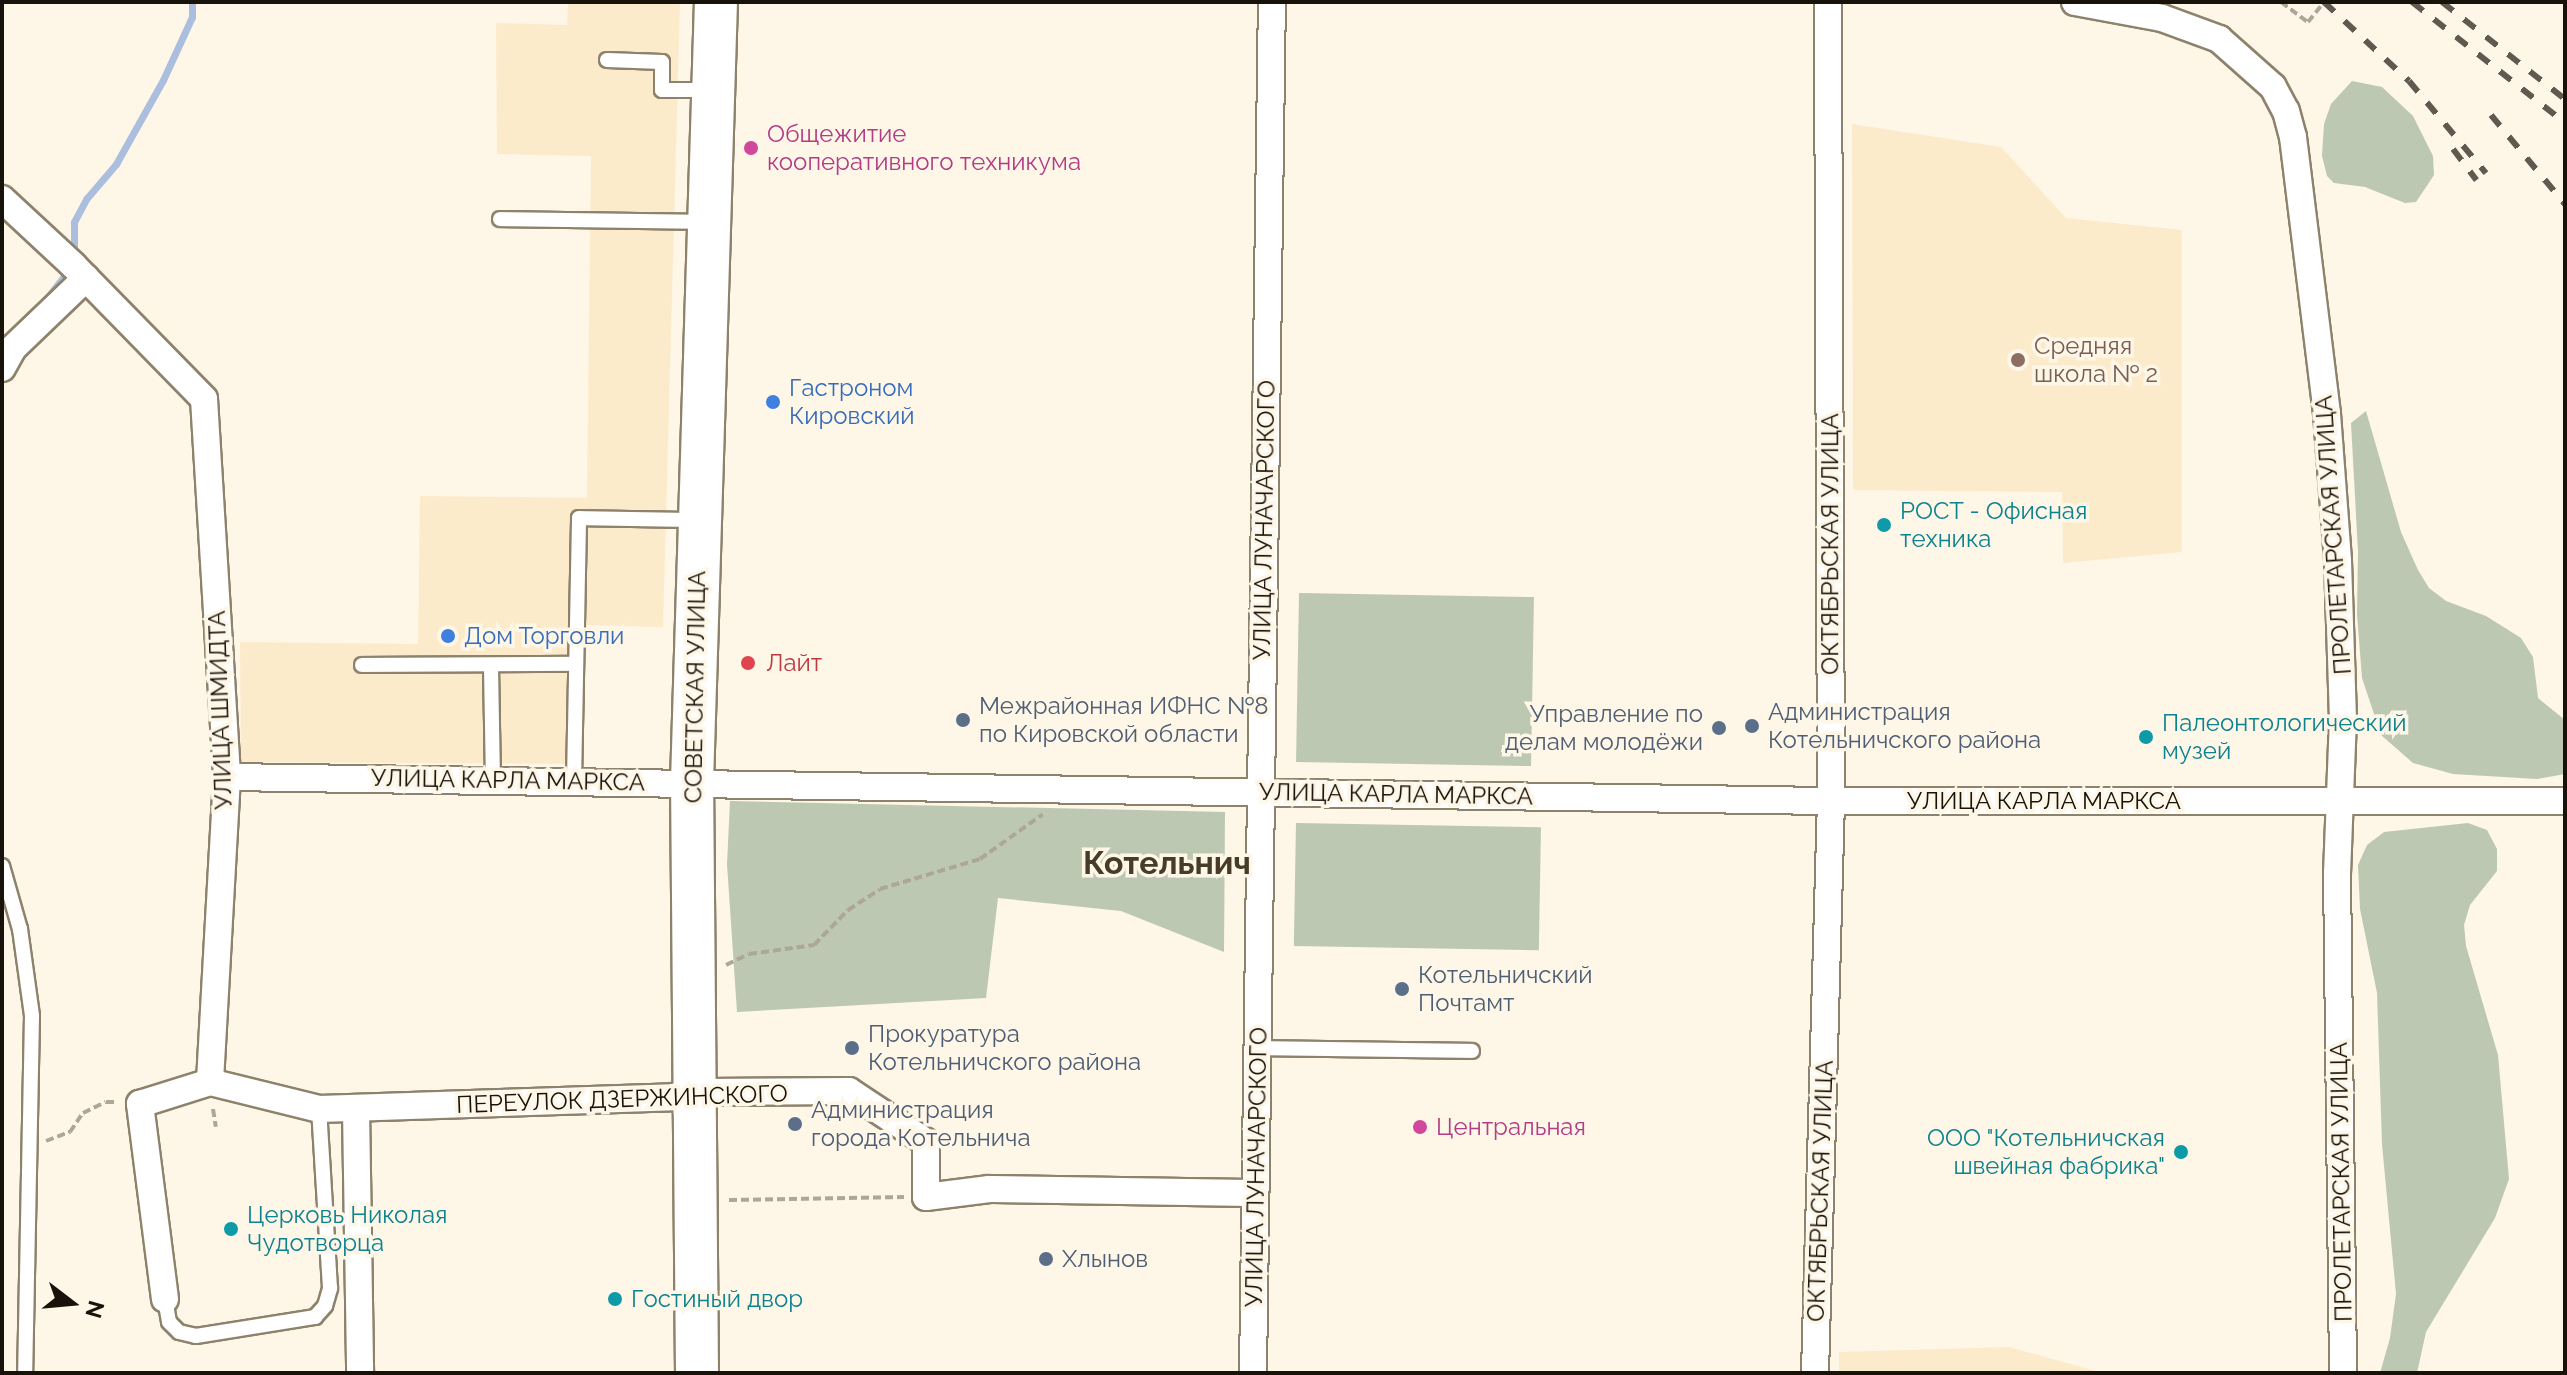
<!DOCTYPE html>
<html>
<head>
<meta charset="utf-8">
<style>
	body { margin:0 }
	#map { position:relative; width:2567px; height:1375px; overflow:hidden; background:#fef6e7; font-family:Raleway,sans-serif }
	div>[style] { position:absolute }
	.built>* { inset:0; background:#fcebcb }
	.green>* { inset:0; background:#bcc8b1; transform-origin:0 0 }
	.stream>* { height:7px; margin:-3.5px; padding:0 3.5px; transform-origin:3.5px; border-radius:3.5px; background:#abbede }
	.path>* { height:4px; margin-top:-2px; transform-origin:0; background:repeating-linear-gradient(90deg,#ada69a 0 8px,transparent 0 12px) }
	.roads { filter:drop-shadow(2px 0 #8e826c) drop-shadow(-2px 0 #8e826c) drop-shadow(0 2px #8e826c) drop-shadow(0 -2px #8e826c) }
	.service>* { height:14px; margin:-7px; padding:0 7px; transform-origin:7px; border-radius:7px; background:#fff }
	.minor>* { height:26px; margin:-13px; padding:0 13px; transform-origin:13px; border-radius:13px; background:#fff }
	.primary>* { height:42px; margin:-21px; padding:0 21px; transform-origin:21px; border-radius:21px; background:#fff }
	.rail>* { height:6px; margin-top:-3px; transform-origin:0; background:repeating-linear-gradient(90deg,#5f594f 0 14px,transparent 0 28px) }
	.path-bridge>* { height:4px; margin-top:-2px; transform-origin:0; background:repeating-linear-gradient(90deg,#ada69a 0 8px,transparent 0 12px) }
	.dots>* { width:22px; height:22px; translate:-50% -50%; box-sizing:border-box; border:4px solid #fef6e7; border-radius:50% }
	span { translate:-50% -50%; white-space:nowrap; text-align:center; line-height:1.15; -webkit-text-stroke:7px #fef6e7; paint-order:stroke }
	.hotel-label { font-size:24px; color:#b23c85 }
	.left { translate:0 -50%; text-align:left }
	.education-label { font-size:24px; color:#785e54 }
	.shop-label { font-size:24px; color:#366cbe }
	.culture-label { font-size:24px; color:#0d838f }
	.right { translate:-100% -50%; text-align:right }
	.street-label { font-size:24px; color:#17120a }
	.health-label { font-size:24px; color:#be3a42 }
	.service-label { font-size:24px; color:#4e5e75 }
	.district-label { font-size:32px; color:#463c27; font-weight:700 }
	.frame { position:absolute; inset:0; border:4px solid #17120a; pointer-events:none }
	.north { position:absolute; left:32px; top:1263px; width:80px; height:80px; -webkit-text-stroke:6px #fef6e7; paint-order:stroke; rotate:106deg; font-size:22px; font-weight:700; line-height:32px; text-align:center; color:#17120a }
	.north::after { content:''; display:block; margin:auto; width:28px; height:36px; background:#17120a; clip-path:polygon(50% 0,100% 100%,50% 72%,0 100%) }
</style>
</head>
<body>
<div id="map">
	<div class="built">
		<i style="clip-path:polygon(568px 2px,680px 2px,663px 627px,587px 625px,583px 764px,241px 762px,240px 642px,418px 644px,420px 496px,587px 498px,591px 156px,497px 154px,496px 23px,567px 25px)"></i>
		<i style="clip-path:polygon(1852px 124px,2001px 147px,2066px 218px,2182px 230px,2182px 552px,2063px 563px,2062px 492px,1853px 490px)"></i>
		<i style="clip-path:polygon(2009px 1347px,2103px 1373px,1839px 1373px,1839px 1352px)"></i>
	</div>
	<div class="green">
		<i style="clip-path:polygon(2352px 81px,2382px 87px,2413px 116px,2433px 156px,2434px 175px,2416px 202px,2405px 203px,2365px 187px,2334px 183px,2327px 176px,2322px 156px,2324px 124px,2331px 104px)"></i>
		<i style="clip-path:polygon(2366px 411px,2401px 532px,2418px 570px,2429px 588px,2446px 601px,2486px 616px,2521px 638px,2533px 657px,2538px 698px,2565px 720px,2565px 774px,2537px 779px,2453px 774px,2413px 763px,2381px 735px,2362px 678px,2357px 614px,2358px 551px,2351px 423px)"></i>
		<i style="left:1299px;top:593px;width:235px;height:169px;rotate:1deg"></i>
		<i style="clip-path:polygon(730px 801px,1225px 812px,1224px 952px,1121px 911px,998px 898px,986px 998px,737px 1012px,727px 864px)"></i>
		<i style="left:1296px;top:823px;width:245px;height:123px;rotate:1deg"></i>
		<i style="clip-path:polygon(2468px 823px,2487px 830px,2497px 849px,2497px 871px,2470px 905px,2464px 925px,2466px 946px,2498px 1055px,2509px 1179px,2495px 1218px,2426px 1332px,2417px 1373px,2380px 1373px,2390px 1338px,2396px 1294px,2382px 1144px,2377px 993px,2360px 909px,2358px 865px,2367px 845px,2384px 832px)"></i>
	</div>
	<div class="stream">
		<i style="left:74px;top:255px;width:33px;rotate:-90deg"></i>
		<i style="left:74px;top:222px;width:27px;rotate:-62deg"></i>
		<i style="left:87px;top:198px;width:45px;rotate:-49.5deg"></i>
		<i style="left:116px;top:164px;width:96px;rotate:-60.8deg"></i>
		<i style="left:163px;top:80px;width:69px;rotate:-65.3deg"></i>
		<i style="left:192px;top:17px;width:15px;rotate:-90deg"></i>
		<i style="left:47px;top:298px;width:36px;rotate:-52deg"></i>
	</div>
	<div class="path">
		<i style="left:2281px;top:2px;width:34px;rotate:37deg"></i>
		<i style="left:726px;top:965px;width:25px;rotate:-26deg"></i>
		<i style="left:749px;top:954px;width:66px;rotate:-7.9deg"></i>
		<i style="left:814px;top:945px;width:49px;rotate:-45.8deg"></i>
		<i style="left:848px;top:910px;width:38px;rotate:-33deg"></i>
		<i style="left:880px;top:889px;width:104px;rotate:-16.7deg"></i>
		<i style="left:980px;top:859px;width:77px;rotate:-35.5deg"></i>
		<i style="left:213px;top:1109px;width:18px;rotate:81deg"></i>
		<i style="left:46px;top:1141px;width:26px;rotate:-21deg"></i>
		<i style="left:70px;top:1132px;width:23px;rotate:-56deg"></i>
		<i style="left:83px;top:1113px;width:25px;rotate:-26deg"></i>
		<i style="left:106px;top:1102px;width:9px"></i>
		<i style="left:729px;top:1200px;width:175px;rotate:-1deg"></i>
	</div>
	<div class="roads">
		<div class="service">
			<i style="left:607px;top:60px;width:55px;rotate:2.1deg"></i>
			<i style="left:662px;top:62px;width:28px;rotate:90deg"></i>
			<i style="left:662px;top:90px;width:49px"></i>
			<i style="left:500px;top:219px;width:206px;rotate:0.8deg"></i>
			<i style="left:362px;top:665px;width:214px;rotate:-0.3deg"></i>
			<i style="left:491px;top:667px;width:113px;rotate:89deg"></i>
			<i style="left:574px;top:781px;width:263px;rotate:-88.9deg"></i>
			<i style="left:579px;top:518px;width:119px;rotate:1deg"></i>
			<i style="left:2px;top:866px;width:66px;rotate:74.1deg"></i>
			<i style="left:20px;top:929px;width:88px;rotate:82.1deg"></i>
			<i style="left:32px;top:1016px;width:357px;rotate:91.1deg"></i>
			<i style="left:1258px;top:1048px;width:214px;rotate:0.8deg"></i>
			<i style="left:165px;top:1299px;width:23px;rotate:80deg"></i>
			<i style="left:169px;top:1322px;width:14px;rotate:45deg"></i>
			<i style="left:179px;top:1332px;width:17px;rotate:13deg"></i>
			<i style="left:196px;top:1336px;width:121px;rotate:-9.1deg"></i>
			<i style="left:315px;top:1317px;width:15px;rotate:-48deg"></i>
			<i style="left:325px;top:1306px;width:19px;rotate:-74deg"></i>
			<i style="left:330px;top:1288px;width:179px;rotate:-93.5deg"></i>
		</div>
		<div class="minor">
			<i style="left:2075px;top:2px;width:88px;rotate:10.4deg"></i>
			<i style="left:2162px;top:18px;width:61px;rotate:20.2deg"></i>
			<i style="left:2219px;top:39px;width:72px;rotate:41.6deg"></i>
			<i style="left:2273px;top:87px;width:27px;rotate:62deg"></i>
			<i style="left:2286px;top:111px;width:27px;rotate:75deg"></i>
			<i style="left:2293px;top:137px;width:279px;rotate:83deg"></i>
			<i style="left:2327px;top:414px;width:147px;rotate:85.7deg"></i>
			<i style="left:2338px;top:561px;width:157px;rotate:88.2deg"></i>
			<i style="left:2343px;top:718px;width:154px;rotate:92.2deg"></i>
			<i style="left:2337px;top:872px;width:501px;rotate:89.31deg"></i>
			<i style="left:2px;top:199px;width:97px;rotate:42.9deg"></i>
			<i style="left:73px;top:265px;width:187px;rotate:45.6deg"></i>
			<i style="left:204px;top:399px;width:379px;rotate:86.5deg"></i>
			<i style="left:227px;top:777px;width:305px;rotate:93.2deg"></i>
			<i style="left:2px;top:368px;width:23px;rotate:-61deg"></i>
			<i style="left:13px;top:348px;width:101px;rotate:-43.8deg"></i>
			<i style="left:227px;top:777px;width:1604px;rotate:0.86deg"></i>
			<i style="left:1831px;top:801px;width:734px"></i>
			<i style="left:210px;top:1082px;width:112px;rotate:13.9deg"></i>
			<i style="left:319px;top:1109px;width:354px;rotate:-1.9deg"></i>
			<i style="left:673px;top:1097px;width:21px;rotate:-14deg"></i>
			<i style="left:693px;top:1092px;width:156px;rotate:-0.4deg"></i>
			<i style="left:849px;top:1091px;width:92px;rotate:33.5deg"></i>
			<i style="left:926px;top:1142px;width:55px;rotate:90deg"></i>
			<i style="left:926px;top:1197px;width:64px;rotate:-7.2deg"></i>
			<i style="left:989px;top:1189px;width:265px;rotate:0.9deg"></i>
			<i style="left:356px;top:1109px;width:264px;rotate:89.1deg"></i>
			<i style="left:165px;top:1299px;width:197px;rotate:-97.3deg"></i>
			<i style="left:140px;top:1104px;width:73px;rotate:-17.4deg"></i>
			<i style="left:1253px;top:1373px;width:1371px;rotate:-89.21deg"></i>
			<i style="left:1815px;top:1373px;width:572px;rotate:-88.4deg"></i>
			<i style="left:1831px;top:801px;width:799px;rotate:-90.22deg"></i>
		</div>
		<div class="primary">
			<i style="left:697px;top:1373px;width:591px;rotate:-90.48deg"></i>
			<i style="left:692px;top:782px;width:780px;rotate:-88.24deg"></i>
		</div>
	</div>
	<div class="rail">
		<i style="left:2324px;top:2px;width:116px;rotate:42.9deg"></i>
		<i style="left:2409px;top:81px;width:120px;rotate:50.1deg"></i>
		<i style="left:2412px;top:2px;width:195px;rotate:38.3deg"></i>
		<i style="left:2442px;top:2px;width:157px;rotate:38.3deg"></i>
		<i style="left:2491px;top:115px;width:116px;rotate:50.3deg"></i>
		<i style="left:2453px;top:149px;width:39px;rotate:53deg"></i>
	</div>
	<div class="path-bridge">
		<i style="left:2308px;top:22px;width:26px;rotate:-51deg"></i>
	</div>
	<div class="dots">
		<i style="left:751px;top:148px;background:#d1479c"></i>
		<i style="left:2018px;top:360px;background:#8d6e63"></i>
		<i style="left:773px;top:402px;background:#3f7fe0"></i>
		<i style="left:1884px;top:525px;background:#0f9aa8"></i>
		<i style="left:448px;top:636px;background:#3f7fe0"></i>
		<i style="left:748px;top:663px;background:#e0444e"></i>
		<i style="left:963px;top:720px;background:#5c6f8a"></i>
		<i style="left:1752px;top:726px;background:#5c6f8a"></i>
		<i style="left:1719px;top:728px;background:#5c6f8a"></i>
		<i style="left:2146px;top:737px;background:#0f9aa8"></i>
		<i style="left:1402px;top:989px;background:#5c6f8a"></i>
		<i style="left:852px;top:1048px;background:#5c6f8a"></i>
		<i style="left:795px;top:1124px;background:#5c6f8a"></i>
		<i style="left:1420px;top:1127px;background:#d1479c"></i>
		<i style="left:2181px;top:1152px;background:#0f9aa8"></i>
		<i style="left:231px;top:1229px;background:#0f9aa8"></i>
		<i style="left:1046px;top:1259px;background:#5c6f8a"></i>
		<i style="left:615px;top:1299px;background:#0f9aa8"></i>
	</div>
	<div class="hotel-label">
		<span class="left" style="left:767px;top:148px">Общежитие<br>кооперативного техникума</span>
		<span class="left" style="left:1436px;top:1127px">Центральная</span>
	</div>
	<div class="education-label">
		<span class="left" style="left:2034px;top:360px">Средняя<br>школа № 2</span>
	</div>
	<div class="shop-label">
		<span class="left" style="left:789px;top:402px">Гастроном<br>Кировский</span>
		<span class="left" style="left:464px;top:636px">Дом Торговли</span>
	</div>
	<div class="culture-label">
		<span class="left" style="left:1900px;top:525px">РОСТ - Офисная<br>техника</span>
		<span class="left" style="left:2162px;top:737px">Палеонтологический<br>музей</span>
		<span class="right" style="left:2165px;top:1152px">ООО "Котельничская<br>швейная фабрика"</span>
		<span class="left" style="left:247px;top:1229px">Церковь Николая<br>Чудотворца</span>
		<span class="left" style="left:631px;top:1299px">Гостиный двор</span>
	</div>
	<div class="street-label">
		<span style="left:1264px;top:520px;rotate:-89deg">УЛИЦА ЛУНАЧАРСКОГО</span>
		<span style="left:2333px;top:535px;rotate:-94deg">ПРОЛЕТАРСКАЯ УЛИЦА</span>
		<span style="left:1830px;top:544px;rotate:-90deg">ОКТЯБРЬСКАЯ УЛИЦА</span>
		<span style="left:695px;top:687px;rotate:-89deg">СОВЕТСКАЯ УЛИЦА</span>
		<span style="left:220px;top:710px;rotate:-92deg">УЛИЦА ШМИДТА</span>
		<span style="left:508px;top:780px;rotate:1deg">УЛИЦА КАРЛА МАРКСА</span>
		<span style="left:1396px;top:794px;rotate:1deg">УЛИЦА КАРЛА МАРКСА</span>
		<span style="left:2044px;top:801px">УЛИЦА КАРЛА МАРКСА</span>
		<span style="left:622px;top:1099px;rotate:-2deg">ПЕРЕУЛОК ДЗЕРЖИНСКОГО</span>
		<span style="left:1256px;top:1167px;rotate:-89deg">УЛИЦА ЛУНАЧАРСКОГО</span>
		<span style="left:2341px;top:1182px;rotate:-91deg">ПРОЛЕТАРСКАЯ УЛИЦА</span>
		<span style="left:1820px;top:1191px;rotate:-88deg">ОКТЯБРЬСКАЯ УЛИЦА</span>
	</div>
	<div class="health-label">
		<span class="left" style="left:766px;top:663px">Лайт</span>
	</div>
	<div class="service-label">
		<span class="left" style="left:979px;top:720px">Межрайонная ИФНС №8<br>по Кировской области</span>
		<span class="left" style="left:1768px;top:726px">Администрация<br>Котельничского района</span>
		<span class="right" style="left:1703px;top:728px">Управление по<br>делам молодёжи</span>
		<span class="left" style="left:1418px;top:989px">Котельничский<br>Почтамт</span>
		<span class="left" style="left:868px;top:1048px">Прокуратура<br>Котельничского района</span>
		<span class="left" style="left:811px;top:1124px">Администрация<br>города Котельнича</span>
		<span class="left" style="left:1062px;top:1259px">Хлынов</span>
	</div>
	<div class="district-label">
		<span style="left:1167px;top:863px">Котельнич</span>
	</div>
	<div class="frame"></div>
	<div class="north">N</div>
</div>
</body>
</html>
